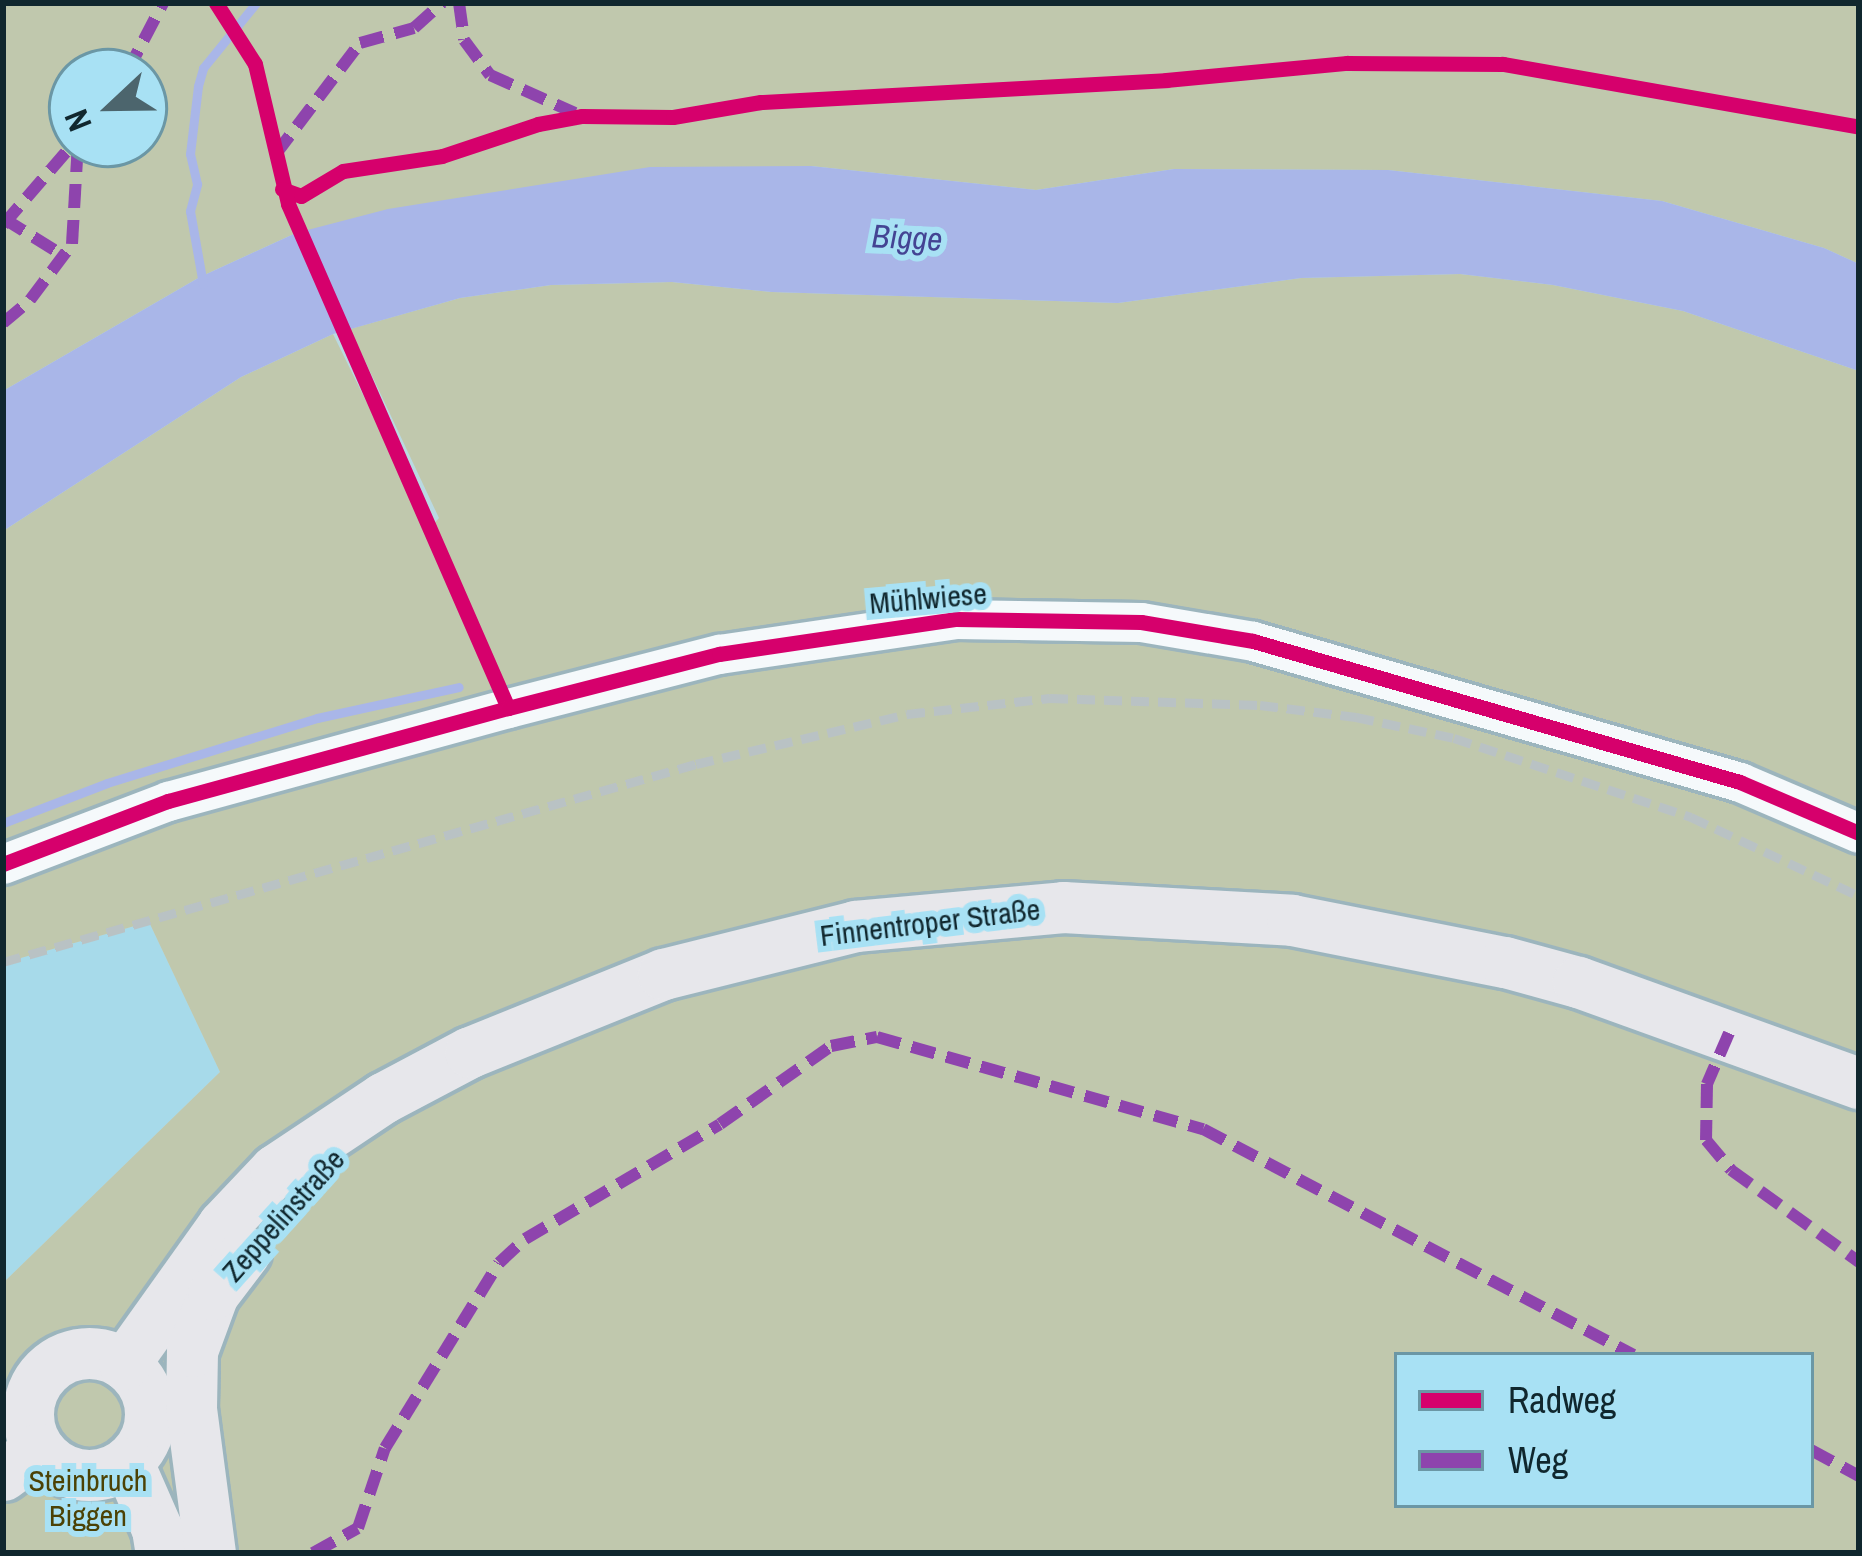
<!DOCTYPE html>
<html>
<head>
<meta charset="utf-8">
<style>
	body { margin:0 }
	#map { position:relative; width:1862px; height:1556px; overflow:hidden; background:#bad9e2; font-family:"Archivo Narrow",sans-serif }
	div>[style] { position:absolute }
	.built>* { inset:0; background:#a7daea }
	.green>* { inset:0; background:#c0c8ad }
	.water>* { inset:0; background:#a9b6e8 }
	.stream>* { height:9px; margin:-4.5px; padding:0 4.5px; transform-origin:4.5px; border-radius:4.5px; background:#a9b6e8 }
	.roads { filter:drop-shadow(3px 0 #9cb5bd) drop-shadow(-3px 0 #9cb5bd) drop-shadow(0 3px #9cb5bd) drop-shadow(0 -3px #9cb5bd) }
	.minor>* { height:39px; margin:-19.5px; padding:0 19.5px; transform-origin:19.5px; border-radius:19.5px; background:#f5f9fb }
	.major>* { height:51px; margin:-25.5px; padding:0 25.5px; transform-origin:25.5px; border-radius:25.5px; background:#e7e7eb }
	.major>.ring { margin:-25.5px; padding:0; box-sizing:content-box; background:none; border:51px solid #e7e7eb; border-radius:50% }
	.rail>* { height:9px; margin-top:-4.5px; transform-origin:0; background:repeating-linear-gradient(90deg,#b9c2c4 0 18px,transparent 0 27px) }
	.quiet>* { height:12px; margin-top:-6px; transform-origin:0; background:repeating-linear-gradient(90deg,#8e44ad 0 24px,transparent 0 36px) }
	.cycleway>* { height:15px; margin:-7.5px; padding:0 7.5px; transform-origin:7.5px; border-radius:7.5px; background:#d6006c }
	span { translate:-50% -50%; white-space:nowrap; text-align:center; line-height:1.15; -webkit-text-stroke:12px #a8e1f4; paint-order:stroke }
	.street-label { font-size:30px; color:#10272e }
	.park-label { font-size:30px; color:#4c4205 }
	.water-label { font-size:33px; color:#444493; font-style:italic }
	.frame { position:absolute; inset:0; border:6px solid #10272e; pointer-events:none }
	.legend { position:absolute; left:1394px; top:1352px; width:420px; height:156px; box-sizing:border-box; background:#a8e1f4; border:3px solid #6b97a5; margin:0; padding:15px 21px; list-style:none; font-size:36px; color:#10272e }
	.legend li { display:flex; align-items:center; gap:24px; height:60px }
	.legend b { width:60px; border:3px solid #6b97a5 }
	.north { position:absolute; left:48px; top:48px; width:120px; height:120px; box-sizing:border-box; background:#a8e1f4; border:3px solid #6b97a5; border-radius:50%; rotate:248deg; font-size:33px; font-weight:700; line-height:48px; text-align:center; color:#10272e }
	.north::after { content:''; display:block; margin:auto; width:42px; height:54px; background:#4c656d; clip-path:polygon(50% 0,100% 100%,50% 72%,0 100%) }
</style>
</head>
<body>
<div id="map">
	<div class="built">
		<i style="clip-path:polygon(149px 922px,220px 1072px,3px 1283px,3px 963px)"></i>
	</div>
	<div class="green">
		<i style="clip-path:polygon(evenodd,3px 3px,1859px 3px,1859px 264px,1824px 248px,1662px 201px,1388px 170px,1174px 169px,1036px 190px,811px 166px,296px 233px,200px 277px,3px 391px,3px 3px,72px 72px,144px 72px,144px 144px,72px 144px,72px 72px)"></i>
		<i style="clip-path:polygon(evenodd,1460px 274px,1553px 285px,1683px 311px,1859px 371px,1859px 1553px,3px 1553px,3px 1283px,220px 1072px,149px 922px,3px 963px,3px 531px,241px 377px,333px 334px,429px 529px,439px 518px,350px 329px,460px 298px,551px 285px,672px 282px,772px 292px,1118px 303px,1301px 278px,1460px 274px,1397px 1355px,1811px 1355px,1811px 1505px,1397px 1505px,1397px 1355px)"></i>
	</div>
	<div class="water">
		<i style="clip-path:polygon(811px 166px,1036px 190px,1174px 169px,1388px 170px,1662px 201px,1824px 248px,1859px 264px,1859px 371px,1683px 311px,1553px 285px,1460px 274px,1301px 278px,1118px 303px,772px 292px,672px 282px,551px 285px,460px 298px,333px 334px,241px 377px,3px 531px,3px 391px,200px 277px,296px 233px,388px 209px,650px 167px)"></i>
	</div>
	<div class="stream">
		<i style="left:203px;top:284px;width:74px;rotate:-100.1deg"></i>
		<i style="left:190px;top:211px;width:28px;rotate:-75deg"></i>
		<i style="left:197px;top:184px;width:31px;rotate:-103deg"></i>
		<i style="left:190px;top:154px;width:68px;rotate:-83.3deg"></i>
		<i style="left:198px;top:86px;width:19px;rotate:-74deg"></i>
		<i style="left:203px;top:68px;width:84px;rotate:-50.8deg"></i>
		<i style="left:3px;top:823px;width:111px;rotate:-21deg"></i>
		<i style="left:107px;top:783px;width:220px;rotate:-17.2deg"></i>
		<i style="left:317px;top:718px;width:145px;rotate:-12.3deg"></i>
	</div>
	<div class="roads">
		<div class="minor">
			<i style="left:3px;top:864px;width:177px;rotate:-20.9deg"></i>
			<i style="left:168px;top:801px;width:352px;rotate:-15.3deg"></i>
			<i style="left:508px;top:708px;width:218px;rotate:-14.4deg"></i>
			<i style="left:719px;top:654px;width:240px;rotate:-8.4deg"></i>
			<i style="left:956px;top:619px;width:185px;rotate:0.9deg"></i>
			<i style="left:1141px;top:622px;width:114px;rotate:9.6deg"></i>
			<i style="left:1253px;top:641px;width:507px;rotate:16.15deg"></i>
			<i style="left:1740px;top:782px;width:129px;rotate:23.2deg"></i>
		</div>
		<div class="major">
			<i class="ring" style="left:28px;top:1353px;width:71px;height:71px"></i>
			<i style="left:124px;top:1364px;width:171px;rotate:-54.5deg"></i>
			<i style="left:223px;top:1225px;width:76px;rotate:-46.6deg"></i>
			<i style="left:275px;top:1170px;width:130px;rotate:-33.7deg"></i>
			<i style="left:383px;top:1098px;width:98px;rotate:-27.9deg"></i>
			<i style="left:470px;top:1052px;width:208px;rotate:-22deg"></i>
			<i style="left:663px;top:974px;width:198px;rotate:-14deg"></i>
			<i style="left:855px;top:926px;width:209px;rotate:-5.2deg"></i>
			<i style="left:1063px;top:907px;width:229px;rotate:3.2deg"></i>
			<i style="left:1292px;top:920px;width:217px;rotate:11.2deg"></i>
			<i style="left:1505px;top:962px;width:76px;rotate:15.3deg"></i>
			<i style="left:1578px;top:982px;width:299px;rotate:19.8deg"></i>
			<i style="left:128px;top:1463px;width:72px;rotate:66.3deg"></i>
			<i style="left:157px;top:1529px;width:24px;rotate:81deg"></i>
			<i style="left:3px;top:1475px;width:44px;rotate:-36.6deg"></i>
			<i style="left:210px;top:1553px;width:146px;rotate:-97.5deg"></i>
			<i style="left:191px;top:1408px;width:57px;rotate:-89deg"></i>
			<i style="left:192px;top:1351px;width:61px;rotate:-69.8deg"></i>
			<i style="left:213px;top:1294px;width:53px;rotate:-52.7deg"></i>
		</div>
	</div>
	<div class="rail">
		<i style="left:3px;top:962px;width:721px;rotate:-15.95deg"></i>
		<i style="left:696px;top:764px;width:217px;rotate:-13.3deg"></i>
		<i style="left:907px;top:714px;width:144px;rotate:-6.4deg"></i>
		<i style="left:1050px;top:698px;width:210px;rotate:1.9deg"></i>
		<i style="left:1260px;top:705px;width:97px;rotate:7.1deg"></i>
		<i style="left:1356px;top:717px;width:100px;rotate:12.1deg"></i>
		<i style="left:1454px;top:738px;width:250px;rotate:18.4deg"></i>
		<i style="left:1691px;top:817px;width:186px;rotate:25.2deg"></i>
	</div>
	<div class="quiet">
		<i style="left:459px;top:3px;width:37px;rotate:82deg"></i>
		<i style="left:464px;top:40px;width:44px;rotate:53.4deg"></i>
		<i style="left:490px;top:75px;width:93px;rotate:24.1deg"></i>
		<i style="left:127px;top:72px;width:78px;rotate:-62.4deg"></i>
		<i style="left:275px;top:155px;width:141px;rotate:-52.8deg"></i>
		<i style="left:360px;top:43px;width:56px;rotate:-15.5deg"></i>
		<i style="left:414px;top:28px;width:38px;rotate:-42deg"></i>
		<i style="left:3px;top:218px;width:72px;rotate:31.9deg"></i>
		<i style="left:3px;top:225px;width:107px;rotate:-49.2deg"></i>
		<i style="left:3px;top:323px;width:35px;rotate:-40deg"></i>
		<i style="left:30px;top:300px;width:70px;rotate:-53.1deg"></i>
		<i style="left:72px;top:244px;width:100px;rotate:-86.6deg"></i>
		<i style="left:1729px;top:1033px;width:56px;rotate:113.3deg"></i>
		<i style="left:1707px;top:1084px;width:56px;rotate:91deg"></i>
		<i style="left:1706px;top:1140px;width:39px;rotate:50deg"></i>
		<i style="left:1731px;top:1170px;width:158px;rotate:35.7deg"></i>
		<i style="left:1811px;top:1450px;width:55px;rotate:28.4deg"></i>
		<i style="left:313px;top:1553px;width:51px;rotate:-29.1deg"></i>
		<i style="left:358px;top:1528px;width:84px;rotate:-71.4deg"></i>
		<i style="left:385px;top:1448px;width:217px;rotate:-58.4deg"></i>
		<i style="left:499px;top:1263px;width:35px;rotate:-43deg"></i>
		<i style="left:525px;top:1239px;width:226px;rotate:-30.5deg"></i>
		<i style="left:720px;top:1124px;width:136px;rotate:-35.1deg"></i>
		<i style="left:831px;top:1046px;width:47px;rotate:-11.1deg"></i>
		<i style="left:877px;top:1037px;width:339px;rotate:15.8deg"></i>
		<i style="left:1203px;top:1129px;width:486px;rotate:27.7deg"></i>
	</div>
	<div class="cycleway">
		<i style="left:216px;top:3px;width:72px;rotate:57.4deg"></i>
		<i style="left:255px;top:64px;width:144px;rotate:76.7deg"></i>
		<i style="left:288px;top:204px;width:550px;rotate:66.42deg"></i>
		<i style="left:282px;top:189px;width:20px;rotate:20deg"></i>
		<i style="left:301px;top:196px;width:49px;rotate:-30.8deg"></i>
		<i style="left:343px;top:171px;width:100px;rotate:-8.6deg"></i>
		<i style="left:442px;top:156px;width:101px;rotate:-18.4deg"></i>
		<i style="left:538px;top:124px;width:45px;rotate:-10.3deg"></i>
		<i style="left:582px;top:116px;width:91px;rotate:0.6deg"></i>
		<i style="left:673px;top:117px;width:89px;rotate:-9.7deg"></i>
		<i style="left:761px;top:102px;width:406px;rotate:-3.1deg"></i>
		<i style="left:1166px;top:80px;width:182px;rotate:-5.4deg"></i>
		<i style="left:1347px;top:63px;width:156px;rotate:0.4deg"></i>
		<i style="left:1503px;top:64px;width:362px;rotate:10deg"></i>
		<i style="left:3px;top:864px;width:177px;rotate:-20.9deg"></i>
		<i style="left:168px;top:801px;width:352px;rotate:-15.3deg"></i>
		<i style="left:508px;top:708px;width:218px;rotate:-14.4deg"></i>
		<i style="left:719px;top:654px;width:240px;rotate:-8.4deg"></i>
		<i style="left:956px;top:619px;width:185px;rotate:0.9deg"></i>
		<i style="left:1141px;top:622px;width:114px;rotate:9.6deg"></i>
		<i style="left:1253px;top:641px;width:507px;rotate:16.15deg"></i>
		<i style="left:1740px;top:782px;width:129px;rotate:23.2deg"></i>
	</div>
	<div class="street-label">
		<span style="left:928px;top:598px;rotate:-5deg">Mühlwiese</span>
		<span style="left:930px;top:922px;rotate:-7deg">Finnentroper Straße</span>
		<span style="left:283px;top:1215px;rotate:-48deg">Zeppelinstraße</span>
	</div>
	<div class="park-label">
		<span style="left:88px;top:1497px">Steinbruch<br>Biggen</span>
	</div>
	<div class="water-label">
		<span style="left:907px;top:238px;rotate:3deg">Bigge</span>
	</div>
	<div class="frame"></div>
	<ul class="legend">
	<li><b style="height:15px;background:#d6006c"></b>Radweg</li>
	<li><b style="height:15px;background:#8e44ad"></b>Weg</li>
	</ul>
	<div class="north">N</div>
</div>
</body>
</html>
